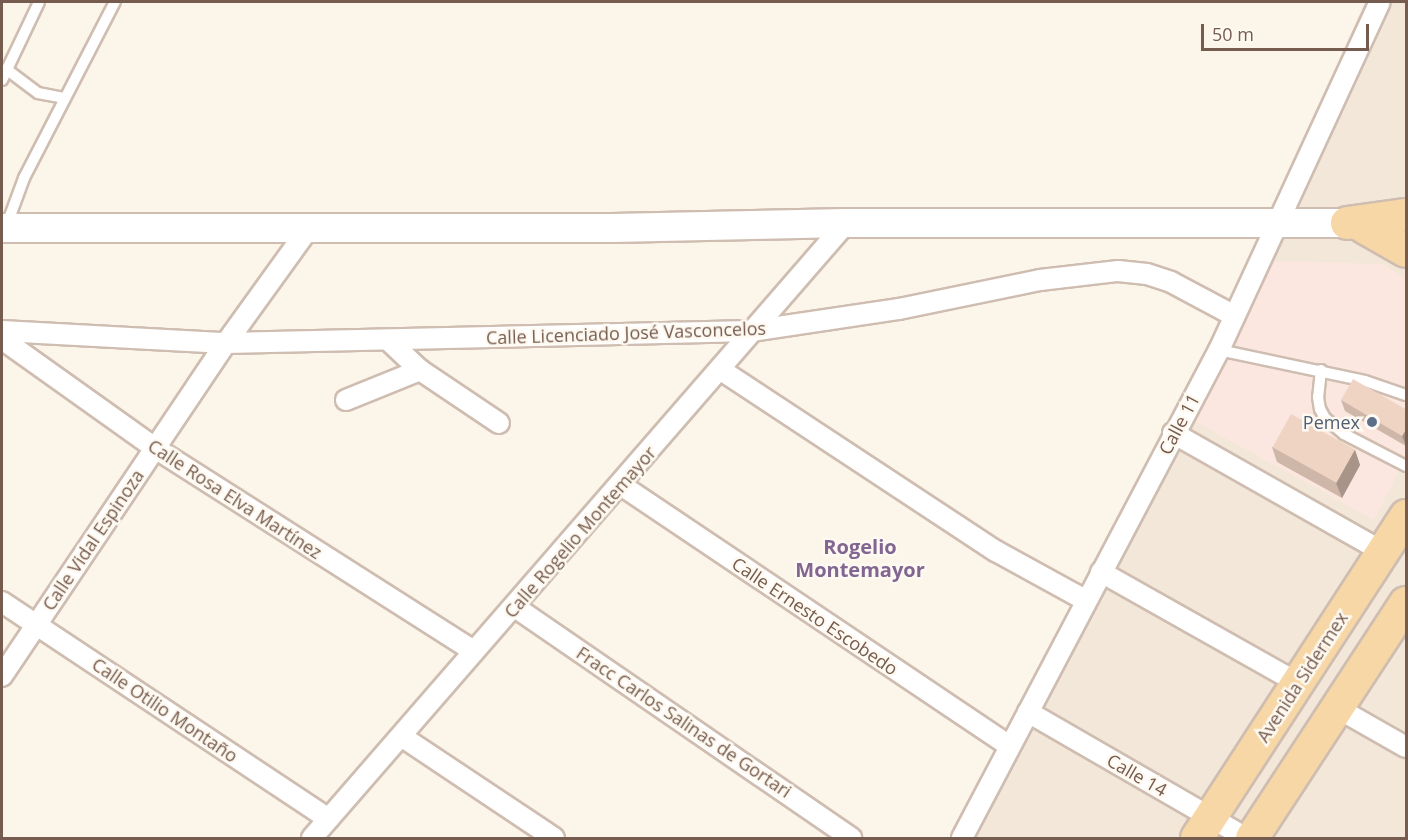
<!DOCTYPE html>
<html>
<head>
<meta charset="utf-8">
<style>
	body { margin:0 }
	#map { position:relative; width:1408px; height:840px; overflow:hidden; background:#fcf5ea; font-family:"Open Sans",sans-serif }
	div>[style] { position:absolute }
	.residential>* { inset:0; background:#f3e7d9 }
	.commercial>* { inset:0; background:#fbe7df }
	.roads { filter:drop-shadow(2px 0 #cebdb0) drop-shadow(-2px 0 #cebdb0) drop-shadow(0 2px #cebdb0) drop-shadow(0 -2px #cebdb0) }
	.service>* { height:10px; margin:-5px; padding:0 5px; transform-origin:5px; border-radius:5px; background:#fff }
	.minor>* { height:20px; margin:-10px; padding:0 10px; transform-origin:10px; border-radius:10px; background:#fff }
	.secondary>* { height:28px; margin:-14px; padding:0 14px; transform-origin:14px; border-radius:14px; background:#fff }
	.primary>* { height:32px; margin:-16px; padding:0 16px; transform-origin:16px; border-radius:16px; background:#f7d7a6 }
	.wall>* { inset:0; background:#ceb6a8 }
	.shaded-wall>* { inset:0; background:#a89488 }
	.building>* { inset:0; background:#f0d4c3; transform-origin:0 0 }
	.dots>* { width:16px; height:16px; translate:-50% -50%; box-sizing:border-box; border:3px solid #fef9f1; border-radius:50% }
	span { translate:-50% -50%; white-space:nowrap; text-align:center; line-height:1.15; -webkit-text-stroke:5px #fef9f1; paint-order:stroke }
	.street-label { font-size:18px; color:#765c4e }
	.service-label { font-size:18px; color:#4e5e75 }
	.right { translate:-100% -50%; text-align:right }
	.neighbourhood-label { font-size:20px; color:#826691; font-weight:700 }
	.frame { position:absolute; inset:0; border:3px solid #765c4e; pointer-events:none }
	.scale { position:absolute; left:1201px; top:24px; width:168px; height:27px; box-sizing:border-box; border:3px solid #765c4e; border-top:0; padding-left:8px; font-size:18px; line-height:21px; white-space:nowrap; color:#765c4e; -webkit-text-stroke:4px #fef9f1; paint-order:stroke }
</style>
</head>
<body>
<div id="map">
	<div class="residential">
		<i style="clip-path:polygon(1365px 2px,1406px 2px,1406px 838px,955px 838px,1244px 275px)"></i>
	</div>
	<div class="commercial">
		<i style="clip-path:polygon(1270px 261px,1382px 264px,1406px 279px,1406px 457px,1374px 520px,1191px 419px)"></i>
	</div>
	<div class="roads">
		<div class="service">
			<i style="left:6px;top:69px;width:40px;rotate:37deg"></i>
			<i style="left:38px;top:93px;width:26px;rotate:11deg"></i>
			<i style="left:2px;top:80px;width:86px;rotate:-64.6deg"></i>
			<i style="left:6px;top:227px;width:52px;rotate:-69.8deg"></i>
			<i style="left:24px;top:178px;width:198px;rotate:-62.7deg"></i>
			<i style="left:1219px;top:350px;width:149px;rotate:12deg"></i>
			<i style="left:1365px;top:381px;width:43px;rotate:18.9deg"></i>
			<i style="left:1321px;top:370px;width:27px;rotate:96deg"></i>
			<i style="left:1318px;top:397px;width:12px;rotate:81deg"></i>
			<i style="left:1320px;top:409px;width:10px;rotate:61deg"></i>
			<i style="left:1325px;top:418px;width:25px;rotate:40deg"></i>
			<i style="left:1344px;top:434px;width:70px;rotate:27.3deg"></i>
		</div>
		<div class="minor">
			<i style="left:2px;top:331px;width:224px;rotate:3.1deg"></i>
			<i style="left:226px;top:343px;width:525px;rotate:-1.31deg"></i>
			<i style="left:751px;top:331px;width:150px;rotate:-8.5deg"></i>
			<i style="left:899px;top:309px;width:144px;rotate:-11.6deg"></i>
			<i style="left:1040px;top:280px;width:79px;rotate:-6.6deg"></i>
			<i style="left:1118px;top:271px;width:29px;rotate:6deg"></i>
			<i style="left:1147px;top:274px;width:25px;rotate:18deg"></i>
			<i style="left:1171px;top:282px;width:72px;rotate:28deg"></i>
			<i style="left:2px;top:339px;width:188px;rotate:35.5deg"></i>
			<i style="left:155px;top:448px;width:378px;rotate:32.5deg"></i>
			<i style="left:389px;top:341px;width:42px;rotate:43.1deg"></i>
			<i style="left:420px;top:370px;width:95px;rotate:33.9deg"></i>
			<i style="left:721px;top:370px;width:329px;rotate:33.4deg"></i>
			<i style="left:996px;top:551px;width:102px;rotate:28.8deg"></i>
			<i style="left:346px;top:400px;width:80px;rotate:-22.1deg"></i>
			<i style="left:1173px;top:433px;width:241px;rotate:29.5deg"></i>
			<i style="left:621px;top:485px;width:468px;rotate:33.9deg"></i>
			<i style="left:1101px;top:572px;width:226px;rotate:29.4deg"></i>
			<i style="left:2px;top:602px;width:392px;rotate:33.6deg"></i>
			<i style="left:515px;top:607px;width:408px;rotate:34.5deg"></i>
			<i style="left:2px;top:676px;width:401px;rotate:-56.1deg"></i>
			<i style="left:226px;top:343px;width:142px;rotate:-54.2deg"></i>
			<i style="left:1339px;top:709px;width:77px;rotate:29.6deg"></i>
			<i style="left:1028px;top:712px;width:252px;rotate:30deg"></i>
			<i style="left:401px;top:736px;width:184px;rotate:33.7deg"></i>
			<i style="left:312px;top:838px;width:814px;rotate:-49.03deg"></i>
			<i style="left:962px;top:838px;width:552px;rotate:-62.23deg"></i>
			<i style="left:1219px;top:350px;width:383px;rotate:-65.2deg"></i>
		</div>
		<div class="secondary">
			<i style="left:2px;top:228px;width:611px"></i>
			<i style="left:613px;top:228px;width:233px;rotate:-1.2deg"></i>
			<i style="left:846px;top:223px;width:501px"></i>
			<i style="left:1347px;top:223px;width:21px;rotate:11deg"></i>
		</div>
		<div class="primary">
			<i style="left:1347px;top:223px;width:60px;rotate:-7.7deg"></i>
			<i style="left:1364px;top:227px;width:48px;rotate:29.7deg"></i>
			<i style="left:1197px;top:838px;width:384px;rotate:-57deg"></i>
			<i style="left:1252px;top:838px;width:281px;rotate:-56.8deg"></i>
		</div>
	</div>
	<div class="wall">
		<i style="clip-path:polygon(1341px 400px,1407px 410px,1406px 446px,1345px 411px)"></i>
		<i style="clip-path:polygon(1272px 447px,1355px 450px,1360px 465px,1342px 498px,1277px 462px)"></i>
	</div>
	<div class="shaded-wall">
		<i style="clip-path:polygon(1407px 428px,1407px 445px,1406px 446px,1402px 436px)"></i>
		<i style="clip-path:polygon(1355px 450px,1360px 465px,1342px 498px,1336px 483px)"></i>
	</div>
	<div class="building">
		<i style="clip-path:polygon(1353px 379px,1407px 410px,1407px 428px,1402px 436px,1341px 400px)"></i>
		<i style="left:1291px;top:414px;width:73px;height:38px;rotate:29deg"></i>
	</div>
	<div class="dots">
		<i style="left:1372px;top:422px;background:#5c6f8a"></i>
	</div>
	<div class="street-label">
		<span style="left:626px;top:333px;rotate:-2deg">Calle Licenciado José Vasconcelos</span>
		<span style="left:1179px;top:424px;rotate:-62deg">Calle 11</span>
		<span style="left:235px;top:499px;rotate:33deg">Calle Rosa Elva Martínez</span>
		<span style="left:580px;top:532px;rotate:-49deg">Calle Rogelio Montemayor</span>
		<span style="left:93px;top:540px;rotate:-56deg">Calle Vidal Espinoza</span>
		<span style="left:815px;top:616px;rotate:34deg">Calle Ernesto Escobedo</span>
		<span style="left:1302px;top:677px;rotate:-57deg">Avenida Sidermex</span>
		<span style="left:165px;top:710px;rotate:34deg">Calle Otilio Montaño</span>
		<span style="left:684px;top:722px;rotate:34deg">Fracc Carlos Salinas de Gortari</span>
		<span style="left:1137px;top:775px;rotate:30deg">Calle 14</span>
	</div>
	<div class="service-label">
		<span class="right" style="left:1360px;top:422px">Pemex</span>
	</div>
	<div class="neighbourhood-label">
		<span style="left:860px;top:558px">Rogelio<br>Montemayor</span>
	</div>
	<div class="frame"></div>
	<div class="scale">50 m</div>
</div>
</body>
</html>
